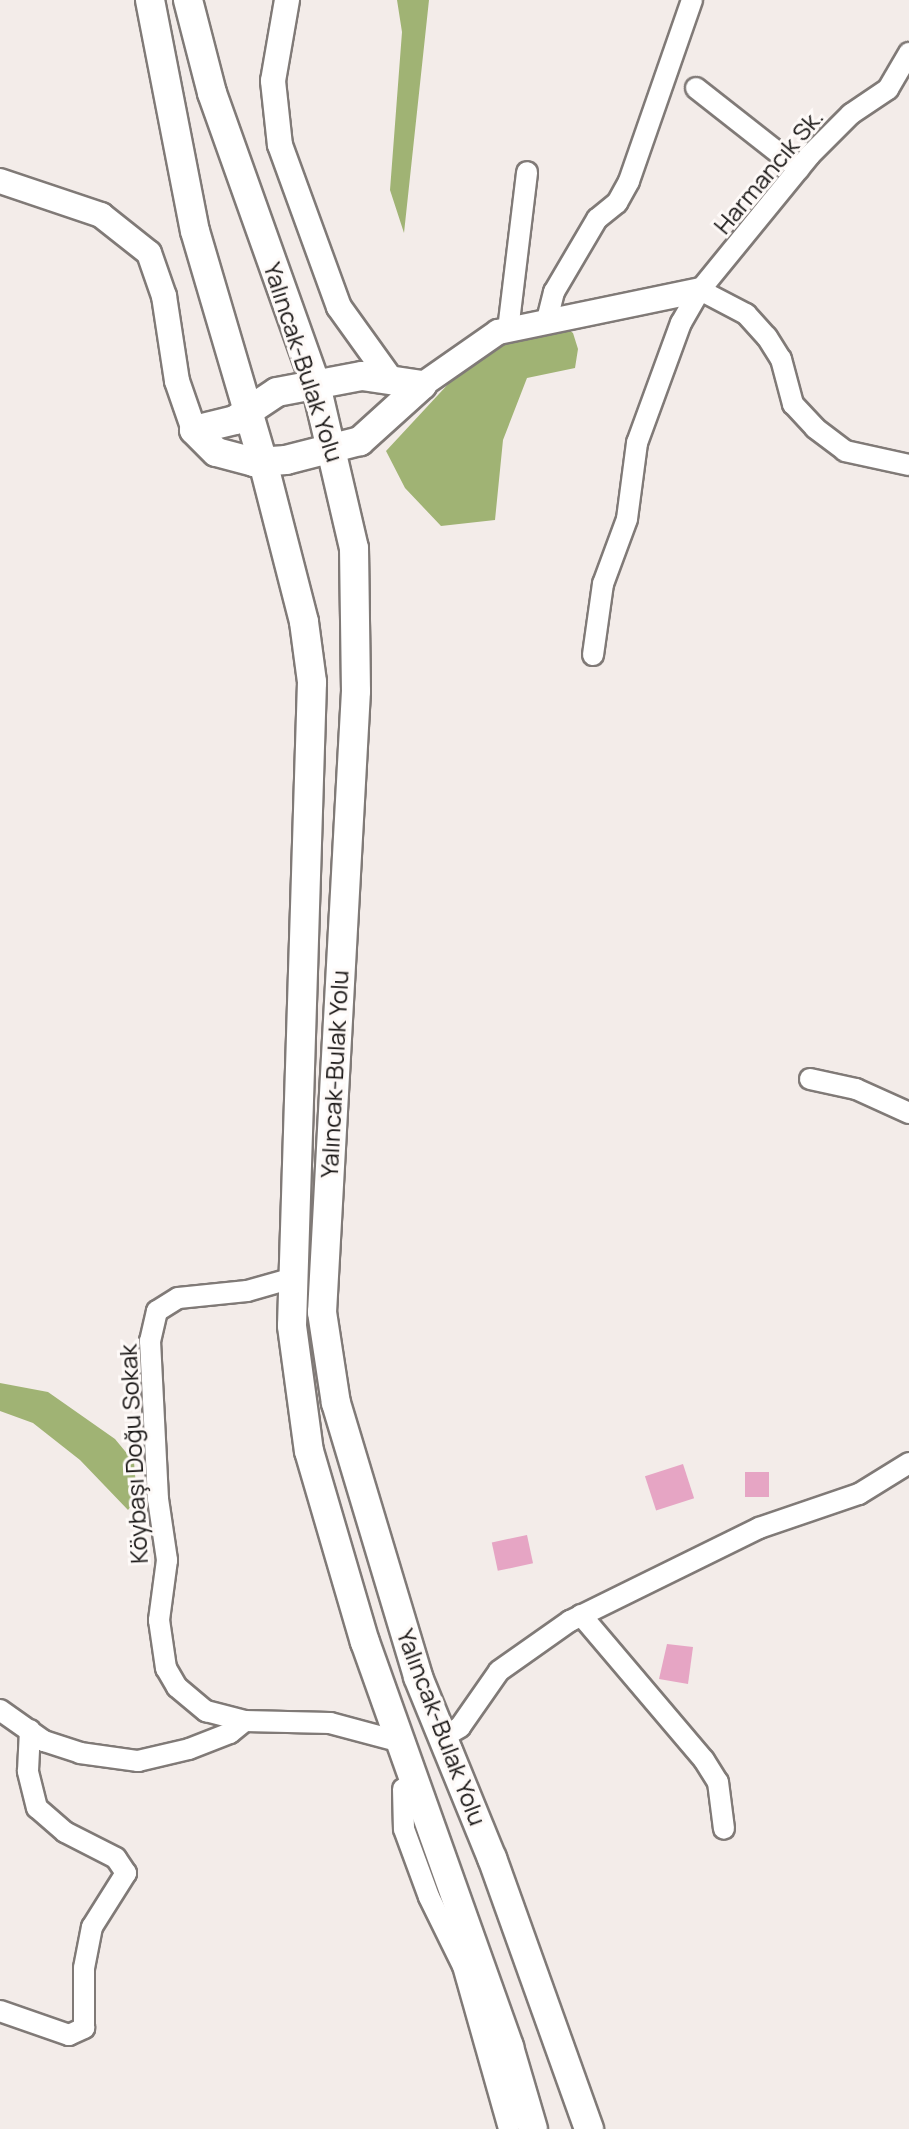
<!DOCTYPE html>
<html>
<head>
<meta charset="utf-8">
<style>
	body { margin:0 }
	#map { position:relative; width:909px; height:2129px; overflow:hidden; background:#f3ece9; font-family:Manrope,sans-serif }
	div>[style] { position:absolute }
	.forest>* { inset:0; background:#a0b374 }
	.building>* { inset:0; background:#e6a5c4; transform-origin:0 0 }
	.roads { filter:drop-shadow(2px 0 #807a77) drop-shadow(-2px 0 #807a77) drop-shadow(0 2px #807a77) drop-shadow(0 -2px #807a77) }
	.minor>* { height:20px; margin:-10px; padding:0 10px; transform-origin:10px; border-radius:10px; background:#fff }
	.tertiary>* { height:24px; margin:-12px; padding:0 12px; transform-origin:12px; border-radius:12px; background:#fff }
	.secondary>* { height:28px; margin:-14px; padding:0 14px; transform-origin:14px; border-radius:14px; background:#fff }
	span { translate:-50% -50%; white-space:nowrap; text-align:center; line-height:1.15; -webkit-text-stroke:6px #fefaf8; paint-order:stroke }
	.street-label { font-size:24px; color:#191615 }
</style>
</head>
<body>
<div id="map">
	<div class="forest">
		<i style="clip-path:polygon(397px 0,429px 0,404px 233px,390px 190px,402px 32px)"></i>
		<i style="clip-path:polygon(558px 322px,573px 333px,578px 349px,575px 368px,527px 378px,503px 440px,495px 520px,441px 526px,405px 488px,386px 451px,464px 367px,495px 346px)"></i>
		<i style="clip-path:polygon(0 1383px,48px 1392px,115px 1439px,134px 1462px,137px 1498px,128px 1510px,80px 1460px,33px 1423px,0 1411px)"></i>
	</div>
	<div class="building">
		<i style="left:683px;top:1464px;width:36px;height:40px;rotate:72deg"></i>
		<i style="left:769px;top:1472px;width:25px;height:24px;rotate:90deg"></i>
		<i style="left:527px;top:1535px;width:29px;height:36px;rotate:78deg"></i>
		<i style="clip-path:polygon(667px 1644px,693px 1647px,688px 1684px,659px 1679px)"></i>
	</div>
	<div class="roads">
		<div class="minor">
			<i style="left:696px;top:88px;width:131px;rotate:38.2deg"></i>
			<i style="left:700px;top:290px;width:52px;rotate:27.6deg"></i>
			<i style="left:746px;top:314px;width:31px;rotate:48deg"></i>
			<i style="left:767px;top:337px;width:26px;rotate:58deg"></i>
			<i style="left:781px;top:359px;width:47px;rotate:75.1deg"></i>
			<i style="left:793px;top:404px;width:33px;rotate:47deg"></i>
			<i style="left:815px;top:428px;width:38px;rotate:37deg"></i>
			<i style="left:845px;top:451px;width:66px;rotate:12.3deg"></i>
			<i style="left:547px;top:320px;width:29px;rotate:-76deg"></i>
			<i style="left:554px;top:292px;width:85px;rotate:-59.5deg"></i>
			<i style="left:597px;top:219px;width:26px;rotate:-39deg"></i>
			<i style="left:617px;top:203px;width:25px;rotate:-61deg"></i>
			<i style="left:629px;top:181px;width:192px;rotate:-70.8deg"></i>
			<i style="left:508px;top:330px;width:159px;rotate:-83.1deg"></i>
			<i style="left:593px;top:655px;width:72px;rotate:-82deg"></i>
			<i style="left:603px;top:584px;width:69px;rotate:-69.7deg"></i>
			<i style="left:627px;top:519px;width:77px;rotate:-82.5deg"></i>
			<i style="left:637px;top:443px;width:128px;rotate:-69.9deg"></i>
			<i style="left:681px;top:323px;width:38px;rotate:-60deg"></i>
			<i style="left:700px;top:290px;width:174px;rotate:-50.8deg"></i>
			<i style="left:810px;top:155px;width:58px;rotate:-45deg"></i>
			<i style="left:851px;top:114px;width:45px;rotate:-34deg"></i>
			<i style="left:888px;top:89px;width:42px;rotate:-59.7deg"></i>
			<i style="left:810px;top:1079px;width:47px;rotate:12.3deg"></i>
			<i style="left:856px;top:1089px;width:58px;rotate:24.4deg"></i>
			<i style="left:293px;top:1278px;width:48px;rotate:164.2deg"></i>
			<i style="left:247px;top:1291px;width:69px;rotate:174.2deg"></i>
			<i style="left:178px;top:1298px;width:25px;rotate:148deg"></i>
			<i style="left:157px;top:1311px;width:31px;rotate:103deg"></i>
			<i style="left:150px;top:1341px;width:158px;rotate:87.1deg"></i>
			<i style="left:158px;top:1499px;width:62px;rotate:81.6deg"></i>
			<i style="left:167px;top:1560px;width:61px;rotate:97.6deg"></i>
			<i style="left:159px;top:1620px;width:49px;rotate:81.7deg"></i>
			<i style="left:166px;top:1668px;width:22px;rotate:60deg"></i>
			<i style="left:177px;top:1687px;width:38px;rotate:40deg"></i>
			<i style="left:206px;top:1711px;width:40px;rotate:14.4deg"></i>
			<i style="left:245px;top:1721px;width:85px;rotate:1.3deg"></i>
			<i style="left:330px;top:1723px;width:73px;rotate:15deg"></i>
			<i style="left:581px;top:1615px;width:190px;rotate:49.7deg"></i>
			<i style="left:704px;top:1760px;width:26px;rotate:58deg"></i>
			<i style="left:718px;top:1782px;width:47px;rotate:82.7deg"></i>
			<i style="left:0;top:1710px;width:54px;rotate:35.2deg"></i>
			<i style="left:44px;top:1741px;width:38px;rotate:18deg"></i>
			<i style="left:80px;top:1753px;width:59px;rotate:7.9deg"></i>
			<i style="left:138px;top:1761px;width:52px;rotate:-13.2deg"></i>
			<i style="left:189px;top:1749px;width:44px;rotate:-21.3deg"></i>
			<i style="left:230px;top:1733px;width:19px;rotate:-39deg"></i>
			<i style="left:443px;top:1737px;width:20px;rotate:-30deg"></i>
			<i style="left:460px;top:1727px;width:68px;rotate:-55.1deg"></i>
			<i style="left:499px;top:1671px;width:87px;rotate:-35.2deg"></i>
			<i style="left:570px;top:1621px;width:211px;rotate:-26.2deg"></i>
			<i style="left:759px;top:1528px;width:106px;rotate:-18.8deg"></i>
			<i style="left:859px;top:1494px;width:59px;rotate:-31.8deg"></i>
			<i style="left:403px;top:1789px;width:40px;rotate:88.6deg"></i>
			<i style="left:404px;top:1829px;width:72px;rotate:69.8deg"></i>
			<i style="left:429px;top:1897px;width:77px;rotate:63.8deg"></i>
			<i style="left:463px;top:1966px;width:169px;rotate:74.2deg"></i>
			<i style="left:0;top:2011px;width:73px;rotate:19.2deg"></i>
			<i style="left:69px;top:2035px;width:17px;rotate:-25deg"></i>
			<i style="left:84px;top:2028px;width:60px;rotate:-90deg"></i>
			<i style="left:84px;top:1968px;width:42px;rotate:-79deg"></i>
			<i style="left:92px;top:1927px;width:64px;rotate:-57.8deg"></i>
			<i style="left:126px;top:1873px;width:18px;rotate:-124deg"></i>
			<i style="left:116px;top:1858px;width:57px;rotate:-153deg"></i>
			<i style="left:65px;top:1832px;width:37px;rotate:-139deg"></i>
			<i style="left:37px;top:1808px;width:38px;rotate:-104deg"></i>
			<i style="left:28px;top:1771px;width:41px;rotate:-87.2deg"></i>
		</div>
		<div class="tertiary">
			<i style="left:287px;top:0;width:82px;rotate:99.8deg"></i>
			<i style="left:273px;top:81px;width:64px;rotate:83.8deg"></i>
			<i style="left:280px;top:145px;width:172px;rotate:70deg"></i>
			<i style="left:339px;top:307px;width:87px;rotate:54.3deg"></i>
			<i style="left:0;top:181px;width:107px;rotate:18.6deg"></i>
			<i style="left:101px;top:215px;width:61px;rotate:38.4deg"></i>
			<i style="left:149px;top:253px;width:46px;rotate:70.8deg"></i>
			<i style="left:164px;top:296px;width:86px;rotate:81.3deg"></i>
			<i style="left:177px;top:381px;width:52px;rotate:70.9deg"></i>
			<i style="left:422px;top:385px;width:93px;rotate:-34.9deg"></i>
			<i style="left:498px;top:332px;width:206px;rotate:-11.7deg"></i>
		</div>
		<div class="secondary">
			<i style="left:150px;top:0;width:235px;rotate:79deg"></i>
			<i style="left:195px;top:231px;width:241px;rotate:73.6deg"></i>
			<i style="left:263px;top:462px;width:165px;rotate:75.6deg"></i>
			<i style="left:304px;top:622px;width:61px;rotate:82.4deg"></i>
			<i style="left:312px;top:682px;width:644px;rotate:91.78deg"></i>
			<i style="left:292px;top:1326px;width:126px;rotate:82.3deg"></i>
			<i style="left:309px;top:1451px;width:199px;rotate:73.7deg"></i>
			<i style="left:365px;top:1642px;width:430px;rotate:70.4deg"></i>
			<i style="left:509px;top:2047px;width:85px;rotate:73.7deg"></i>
			<i style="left:188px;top:0;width:96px;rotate:75.5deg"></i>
			<i style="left:212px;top:93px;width:310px;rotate:70.4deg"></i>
			<i style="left:316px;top:385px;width:167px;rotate:76.9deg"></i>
			<i style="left:354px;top:548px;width:143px;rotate:89.2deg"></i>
			<i style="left:356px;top:691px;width:622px;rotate:93.13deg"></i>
			<i style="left:322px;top:1312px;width:92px;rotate:81.3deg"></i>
			<i style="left:336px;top:1403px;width:286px;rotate:73.3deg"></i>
			<i style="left:418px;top:1677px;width:196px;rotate:67.8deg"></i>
			<i style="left:492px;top:1858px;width:288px;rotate:70.3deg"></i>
			<i style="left:362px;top:376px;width:61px;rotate:8.5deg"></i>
			<i style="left:422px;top:385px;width:84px;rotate:137.9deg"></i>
			<i style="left:360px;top:441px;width:76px;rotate:165.6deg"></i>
			<i style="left:286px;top:460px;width:32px;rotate:176deg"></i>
			<i style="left:254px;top:462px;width:39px;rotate:-165deg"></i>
			<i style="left:216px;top:452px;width:31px;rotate:-135deg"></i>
			<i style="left:194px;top:430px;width:42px;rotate:-13.7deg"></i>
			<i style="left:235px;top:420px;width:50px;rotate:-33.7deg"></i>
			<i style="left:277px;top:392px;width:86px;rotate:-10.7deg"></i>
		</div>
	</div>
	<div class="street-label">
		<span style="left:768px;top:171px;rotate:-50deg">Harmancık Sk.</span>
		<span style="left:304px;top:362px;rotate:72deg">Yalıncak-Bulak Yolu</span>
		<span style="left:334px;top:1074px;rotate:-87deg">Yalıncak-Bulak Yolu</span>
		<span style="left:133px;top:1454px;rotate:-93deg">Köybaşı Doğu Sokak</span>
		<span style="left:442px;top:1727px;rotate:69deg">Yalıncak-Bulak Yolu</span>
	</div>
</div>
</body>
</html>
